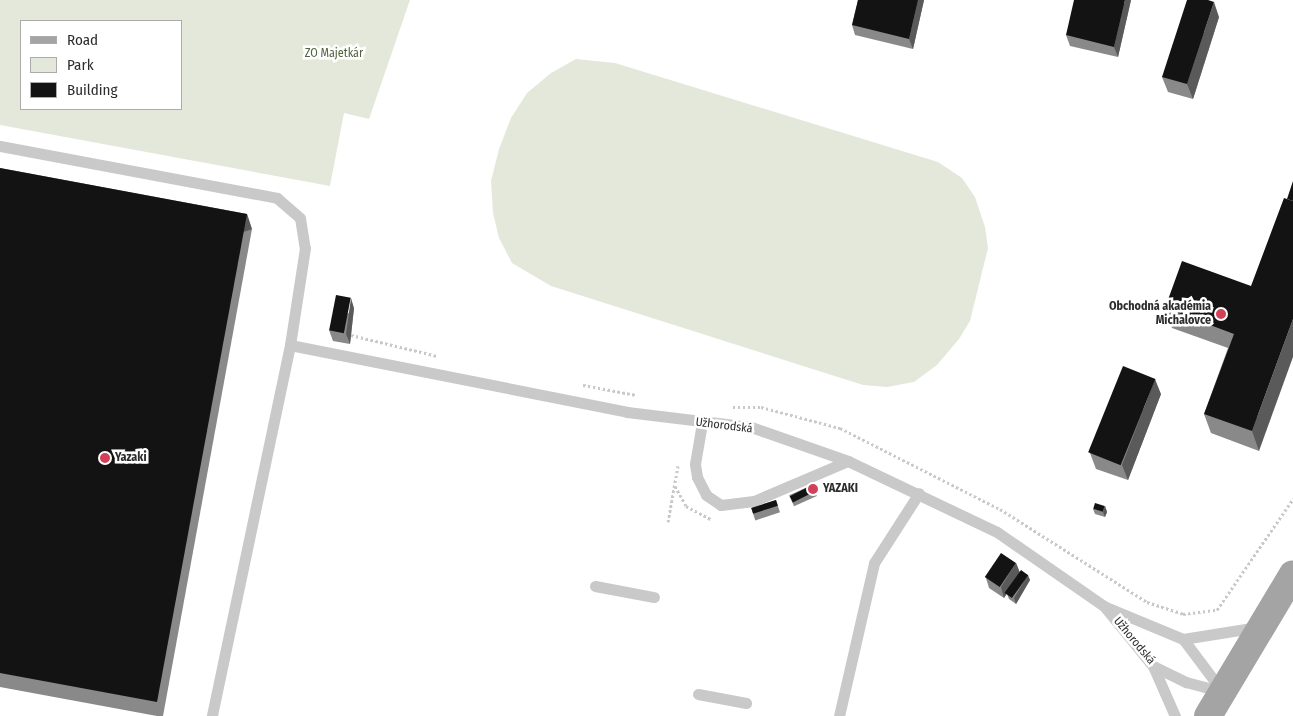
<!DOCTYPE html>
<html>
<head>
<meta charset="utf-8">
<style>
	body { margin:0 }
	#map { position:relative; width:1293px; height:716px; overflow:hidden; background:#fff; font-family:"Fira Sans Condensed",sans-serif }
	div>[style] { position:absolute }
	.green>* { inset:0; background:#e3e8db }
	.path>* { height:3px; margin-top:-1.5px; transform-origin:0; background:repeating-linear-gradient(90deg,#c9c9c9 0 2.5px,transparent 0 5px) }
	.lane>* { height:11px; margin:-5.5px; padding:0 5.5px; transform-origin:5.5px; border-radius:5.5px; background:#c9c9c9 }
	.primary>* { height:28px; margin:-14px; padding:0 14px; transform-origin:14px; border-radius:14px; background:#a4a4a4 }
	.wall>* { inset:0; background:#898989; transform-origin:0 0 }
	.shaded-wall>* { inset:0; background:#5a5a5a; transform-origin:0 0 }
	.building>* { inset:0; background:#131313; transform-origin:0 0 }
	.dots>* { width:14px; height:14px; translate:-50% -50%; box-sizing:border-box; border:2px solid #fff; border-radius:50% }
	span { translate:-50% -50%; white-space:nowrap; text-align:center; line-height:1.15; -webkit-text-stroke:5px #fff; paint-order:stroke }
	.park-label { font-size:12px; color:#52633f }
	.poi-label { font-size:12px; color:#2c2c2c; font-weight:700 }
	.right { translate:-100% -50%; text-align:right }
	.left { translate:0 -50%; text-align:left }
	.street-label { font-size:12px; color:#2c2c2c }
	.legend { position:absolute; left:20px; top:20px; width:162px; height:90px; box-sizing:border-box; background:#fff; border:1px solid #ababab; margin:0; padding:6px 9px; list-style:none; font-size:15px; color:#2c2c2c }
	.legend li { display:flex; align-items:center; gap:10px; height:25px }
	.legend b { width:25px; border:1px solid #ababab }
</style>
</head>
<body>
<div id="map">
	<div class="green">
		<i style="clip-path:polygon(evenodd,0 0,410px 0,369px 119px,344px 113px,330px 186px,0 125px,0 0,21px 21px,181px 21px,181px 109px,21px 109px,21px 21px)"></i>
		<i style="clip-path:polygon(576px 59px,615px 63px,938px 162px,962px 178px,975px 197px,985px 227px,988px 248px,970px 321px,959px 339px,937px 365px,914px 382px,887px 387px,863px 385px,551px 286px,512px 263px,499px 238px,493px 213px,491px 181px,499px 149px,511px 118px,527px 93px,551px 73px)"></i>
	</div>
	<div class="path">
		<i style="left:351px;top:335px;width:89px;rotate:13.7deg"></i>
		<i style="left:583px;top:385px;width:54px;rotate:10.7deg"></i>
		<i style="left:733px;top:407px;width:28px"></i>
		<i style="left:761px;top:407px;width:82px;rotate:14.9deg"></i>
		<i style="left:840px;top:428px;width:179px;rotate:26.9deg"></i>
		<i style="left:1000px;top:509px;width:174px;rotate:32.3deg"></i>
		<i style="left:1147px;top:602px;width:38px;rotate:18deg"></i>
		<i style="left:1183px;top:614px;width:34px;rotate:-7deg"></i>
		<i style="left:1217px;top:610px;width:135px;rotate:-55.6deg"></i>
		<i style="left:675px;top:486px;width:23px;rotate:61deg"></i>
		<i style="left:686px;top:506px;width:30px;rotate:28deg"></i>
		<i style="left:668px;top:522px;width:57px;rotate:-79.9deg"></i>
	</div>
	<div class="lane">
		<i style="left:0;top:146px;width:282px;rotate:10.6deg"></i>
		<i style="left:277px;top:198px;width:30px;rotate:41deg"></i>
		<i style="left:300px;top:218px;width:30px;rotate:81deg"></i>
		<i style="left:305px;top:248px;width:98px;rotate:98.8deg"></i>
		<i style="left:290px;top:345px;width:379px;rotate:101.9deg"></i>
		<i style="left:290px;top:345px;width:344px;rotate:11.2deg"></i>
		<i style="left:627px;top:412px;width:125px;rotate:6.9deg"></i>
		<i style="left:751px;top:427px;width:103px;rotate:19.3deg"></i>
		<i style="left:848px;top:461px;width:165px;rotate:25.5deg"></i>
		<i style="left:997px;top:532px;width:130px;rotate:34.7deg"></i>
		<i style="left:1104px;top:606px;width:77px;rotate:50.8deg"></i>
		<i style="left:1153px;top:666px;width:37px;rotate:26deg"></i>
		<i style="left:1186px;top:682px;width:38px;rotate:15deg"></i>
		<i style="left:702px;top:423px;width:42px;rotate:99.7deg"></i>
		<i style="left:695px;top:464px;width:13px;rotate:81deg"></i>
		<i style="left:697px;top:477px;width:20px;rotate:63deg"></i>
		<i style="left:706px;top:495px;width:18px;rotate:34deg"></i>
		<i style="left:721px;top:505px;width:33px;rotate:-7deg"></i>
		<i style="left:754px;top:501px;width:102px;rotate:-23.1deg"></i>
		<i style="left:595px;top:586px;width:60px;rotate:10.6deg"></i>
		<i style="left:1106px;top:607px;width:83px;rotate:22.6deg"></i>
		<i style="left:1183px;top:639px;width:65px;rotate:53.1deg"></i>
		<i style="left:1183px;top:639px;width:76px;rotate:-9.1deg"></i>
		<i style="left:1153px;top:666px;width:55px;rotate:66.3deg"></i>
		<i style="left:698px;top:694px;width:49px;rotate:10.6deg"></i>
		<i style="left:839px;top:716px;width:157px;rotate:-77.1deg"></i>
		<i style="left:874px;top:563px;width:83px;rotate:-57.3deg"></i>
	</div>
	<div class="primary">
		<i style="left:1208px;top:716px;width:165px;rotate:-59.1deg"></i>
	</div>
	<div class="wall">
		<i style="clip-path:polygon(858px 0,924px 0,913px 49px,855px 35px,852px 25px)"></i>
		<i style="clip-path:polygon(1131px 0,1118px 57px,1070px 46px,1066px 35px)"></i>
		<i style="clip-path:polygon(1219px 17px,1193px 99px,1168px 92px,1162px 77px)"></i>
		<i style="clip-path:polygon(0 168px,247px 214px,252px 229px,163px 716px,157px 716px,0 687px)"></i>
		<i style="clip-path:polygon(1251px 286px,1259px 451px,1211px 433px,1204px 414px,1228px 348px,1172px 328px,1165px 308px)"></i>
		<i style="clip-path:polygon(354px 308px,350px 344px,333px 341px,329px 330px)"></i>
		<i style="clip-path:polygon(1161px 394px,1128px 480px,1096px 469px,1090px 453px)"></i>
		<i style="left:812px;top:485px;width:12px;height:25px;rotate:66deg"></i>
		<i style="left:776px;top:500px;width:13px;height:26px;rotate:72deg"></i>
		<i style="clip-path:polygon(1105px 506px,1107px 512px,1105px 517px,1095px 514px,1093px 509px)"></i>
		<i style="clip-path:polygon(1016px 563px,1020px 573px,1030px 580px,1016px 604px,1009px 599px,1007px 594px,1017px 577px,1004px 598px,989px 588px,986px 578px)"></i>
	</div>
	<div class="shaded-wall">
		<i style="clip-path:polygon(918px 0,924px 0,913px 49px,909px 39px)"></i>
		<i style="clip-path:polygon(1125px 0,1131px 0,1118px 57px,1114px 47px)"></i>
		<i style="clip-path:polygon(1214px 2px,1219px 17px,1193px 99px,1187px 84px)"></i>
		<i style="left:247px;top:214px;width:16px;height:496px;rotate:72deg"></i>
		<i style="clip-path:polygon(351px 298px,354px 308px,350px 344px,346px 334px)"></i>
		<i style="clip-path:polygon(1293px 319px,1293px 357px,1259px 451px,1252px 431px)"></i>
		<i style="clip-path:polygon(1155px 379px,1161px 394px,1128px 480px,1122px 465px)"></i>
		<i style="clip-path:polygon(1105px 506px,1107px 512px,1105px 517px,1103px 512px)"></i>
		<i style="clip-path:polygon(1016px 563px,1020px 573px,1004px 598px,1001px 587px)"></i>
		<i style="clip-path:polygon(1028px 575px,1030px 580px,1016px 604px,1014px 598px)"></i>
	</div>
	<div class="building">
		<i style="clip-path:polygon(858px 0,918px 0,909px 39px,852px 25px)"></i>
		<i style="clip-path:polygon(1074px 0,1125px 0,1114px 47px,1066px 35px)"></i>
		<i style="clip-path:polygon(1187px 0,1208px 0,1214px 2px,1187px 84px,1162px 77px)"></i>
		<i style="clip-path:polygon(0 168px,247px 214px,157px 702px,0 673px)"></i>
		<i style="clip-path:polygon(1293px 181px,1293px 201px,1287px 199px)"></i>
		<i style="clip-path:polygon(1284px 198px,1293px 201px,1293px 319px,1252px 431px,1204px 414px,1234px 334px,1165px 308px,1182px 261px,1251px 286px)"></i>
		<i style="left:336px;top:295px;width:15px;height:36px;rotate:11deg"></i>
		<i style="left:1123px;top:366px;width:35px;height:93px;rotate:22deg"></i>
		<i style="left:812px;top:485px;width:7px;height:25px;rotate:63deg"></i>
		<i style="left:776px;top:500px;width:6px;height:26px;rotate:72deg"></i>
		<i style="left:1095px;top:503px;width:10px;height:6px;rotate:17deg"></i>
		<i style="left:1001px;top:553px;width:18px;height:29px;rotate:34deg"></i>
		<i style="left:1021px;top:570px;width:9px;height:28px;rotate:36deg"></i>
	</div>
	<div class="dots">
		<i style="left:1221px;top:314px;background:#d14157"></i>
		<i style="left:105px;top:458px;background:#d14157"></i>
		<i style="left:813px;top:489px;background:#d14157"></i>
	</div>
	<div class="park-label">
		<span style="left:334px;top:54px">ZO Majetkár</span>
	</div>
	<div class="poi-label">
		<span class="right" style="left:1211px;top:314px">Obchodná akadémia<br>Michalovce</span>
		<span class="left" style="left:115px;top:458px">Yazaki</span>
		<span class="left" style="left:823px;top:489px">YAZAKI</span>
	</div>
	<div class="street-label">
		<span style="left:724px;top:426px;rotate:7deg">Užhorodská</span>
		<span style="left:1134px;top:641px;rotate:50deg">Užhorodská</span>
	</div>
	<ul class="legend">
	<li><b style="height:6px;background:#a4a4a4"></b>Road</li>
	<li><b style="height:14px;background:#e3e8db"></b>Park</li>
	<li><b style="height:14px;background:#131313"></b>Building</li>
	</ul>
</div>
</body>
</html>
